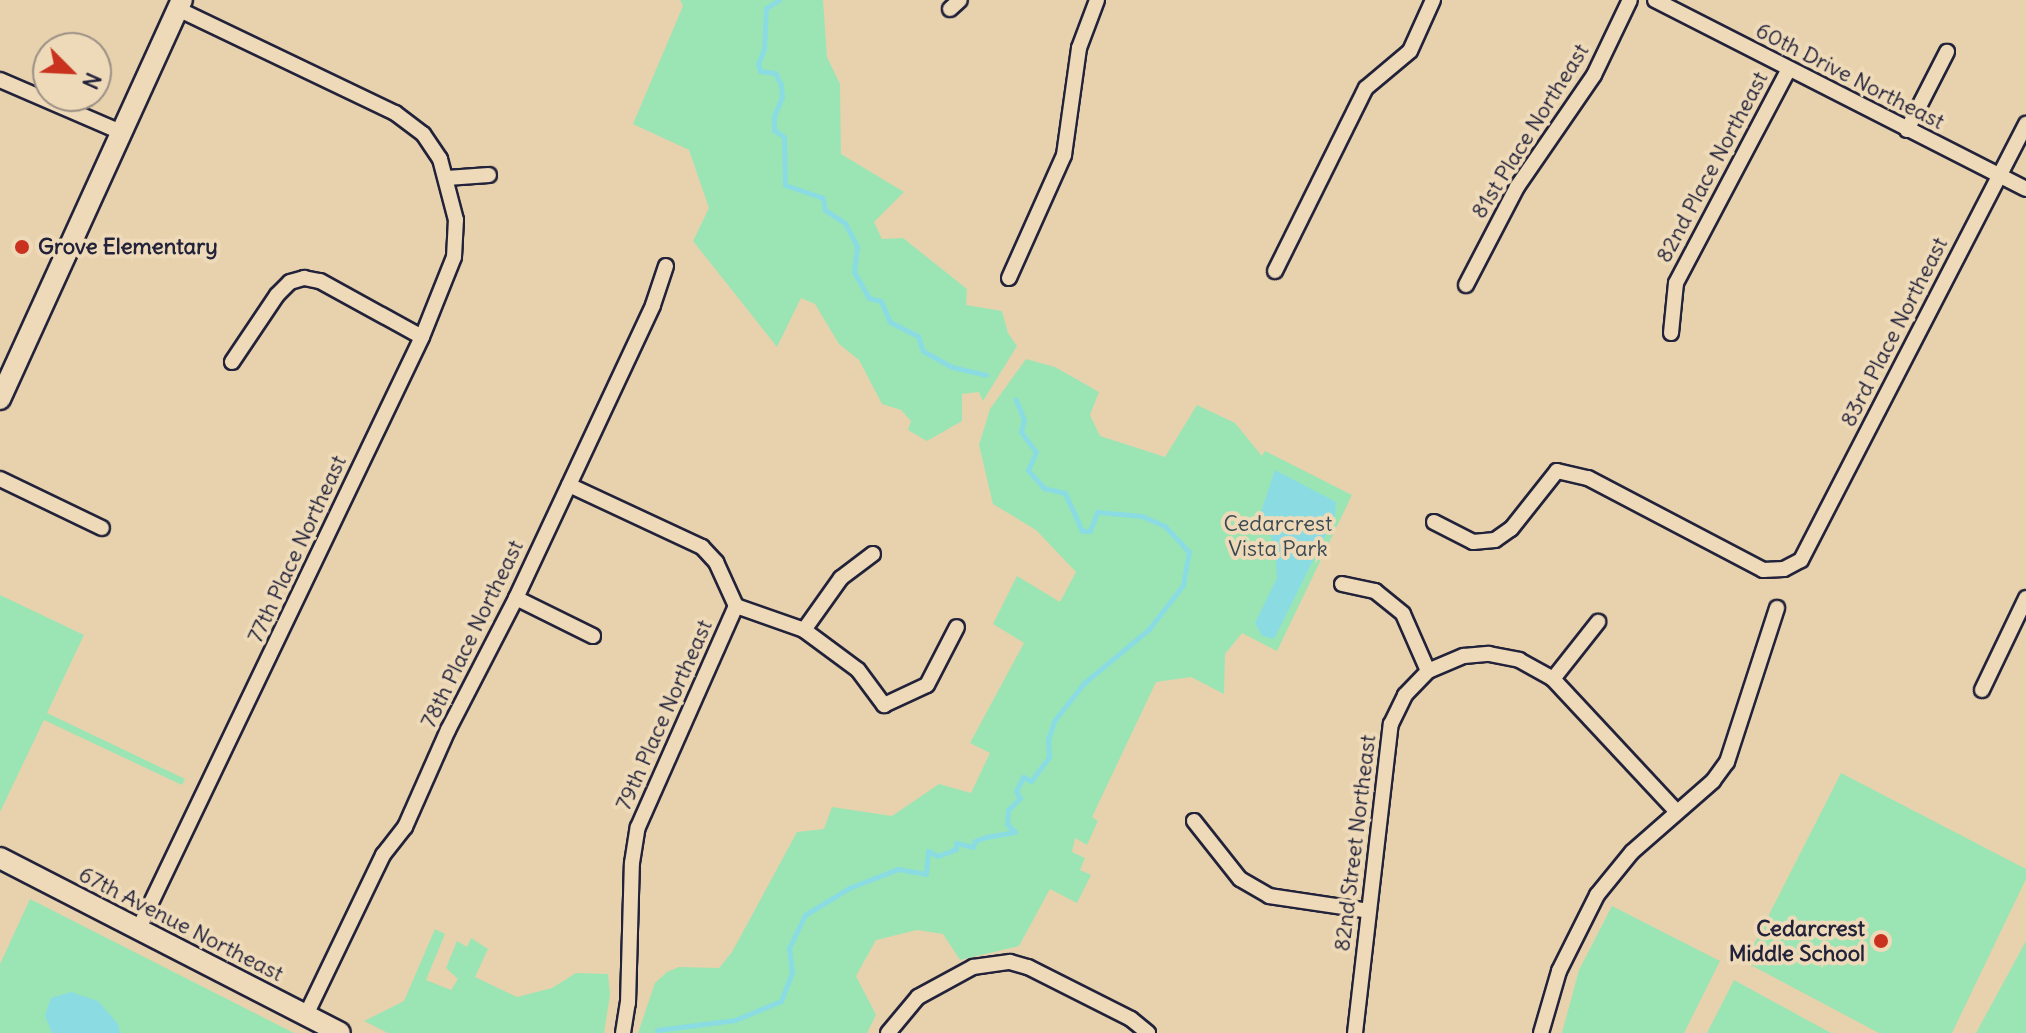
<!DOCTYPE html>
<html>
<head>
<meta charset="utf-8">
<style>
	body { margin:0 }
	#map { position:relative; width:2026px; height:1033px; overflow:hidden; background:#e7d2ad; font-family:Delius,sans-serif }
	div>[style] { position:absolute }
	.green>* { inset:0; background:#9be5b4 }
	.water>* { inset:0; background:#8adce2 }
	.stream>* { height:5px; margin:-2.5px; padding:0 2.5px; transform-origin:2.5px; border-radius:2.5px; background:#8adce2 }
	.roads { filter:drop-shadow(2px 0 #22223b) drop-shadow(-2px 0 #22223b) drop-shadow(0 2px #22223b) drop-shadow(0 -2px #22223b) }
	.street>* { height:14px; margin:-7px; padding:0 7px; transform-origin:7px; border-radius:7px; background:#eedab8 }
	.secondary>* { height:20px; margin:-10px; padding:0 10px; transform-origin:10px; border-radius:10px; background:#eedab8 }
	.dots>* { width:22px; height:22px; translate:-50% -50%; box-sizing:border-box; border:4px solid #eedab8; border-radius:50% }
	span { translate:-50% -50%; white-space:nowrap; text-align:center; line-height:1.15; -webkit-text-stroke:8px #eedab8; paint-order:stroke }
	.street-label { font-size:22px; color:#22223b }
	.poi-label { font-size:22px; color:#22223b; font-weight:700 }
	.left { translate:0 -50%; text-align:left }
	.right { translate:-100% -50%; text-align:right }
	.park-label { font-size:22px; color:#3a4953 }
	.north { position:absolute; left:32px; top:32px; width:80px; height:80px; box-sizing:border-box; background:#eedab8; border:2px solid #9c9086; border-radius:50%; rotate:114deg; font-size:22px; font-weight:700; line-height:32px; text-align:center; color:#22223b }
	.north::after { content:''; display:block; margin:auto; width:28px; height:36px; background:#c8321e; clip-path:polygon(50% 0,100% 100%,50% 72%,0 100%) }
</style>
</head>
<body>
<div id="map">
	<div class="green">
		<i style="clip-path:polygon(680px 0,823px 0,827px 57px,840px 84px,841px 154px,904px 192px,874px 222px,882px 239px,903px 238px,967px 289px,966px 305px,1002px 311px,1008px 333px,1017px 346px,983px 401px,979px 392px,962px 394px,962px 421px,927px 441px,908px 430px,911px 421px,901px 410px,882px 404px,859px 360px,839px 344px,815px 304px,801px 298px,777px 347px,693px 241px,709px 208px,689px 150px,633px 124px,683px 6px)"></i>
		<i style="clip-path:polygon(1026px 359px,1055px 367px,1099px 392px,1090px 415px,1100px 436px,1165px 457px,1197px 405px,1235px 423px,1262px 456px,1265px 451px,1352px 495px,1277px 651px,1242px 633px,1225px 654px,1224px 694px,1191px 677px,1156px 682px,1092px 817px,1098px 821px,1087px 845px,1075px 838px,1072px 852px,1085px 858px,1080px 870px,1091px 875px,1077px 903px,1050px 889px,1019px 946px,960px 960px,943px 934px,917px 930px,876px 940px,856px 976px,876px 1015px,867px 1033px,638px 1033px,655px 983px,667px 972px,679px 967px,719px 968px,732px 952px,797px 832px,824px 829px,832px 807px,892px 816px,939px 784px,971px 793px,990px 753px,970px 743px,1024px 643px,993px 624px,1017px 576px,1060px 602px,1076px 572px,1036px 530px,993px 504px,979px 445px,990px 409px)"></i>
		<i style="clip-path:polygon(0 595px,84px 635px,47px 713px,185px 779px,182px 785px,44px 720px,0 812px)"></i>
		<i style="clip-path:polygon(1841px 773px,2026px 869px,2026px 879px,1952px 1033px,1879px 1033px,1745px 962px)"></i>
		<i style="clip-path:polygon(30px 899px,294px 1033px,0 1033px,0 964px)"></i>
		<i style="clip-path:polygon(1612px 906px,1720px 961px,1684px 1033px,1562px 1033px,1579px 970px)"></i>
		<i style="clip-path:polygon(435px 929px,445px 934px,426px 980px,451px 990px,458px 979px,446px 968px,457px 941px,467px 947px,471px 938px,488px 949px,475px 977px,517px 997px,552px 988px,576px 973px,608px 974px,610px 995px,604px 1033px,388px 1033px,364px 1021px,404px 1001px)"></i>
		<i style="clip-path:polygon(2026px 941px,2026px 1033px,1976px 1033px)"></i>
		<i style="clip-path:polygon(1734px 980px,1831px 1033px,1707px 1033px)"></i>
	</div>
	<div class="water">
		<i style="clip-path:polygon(1275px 470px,1336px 502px,1335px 516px,1274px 639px,1262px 636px,1255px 623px,1277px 578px,1275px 545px,1260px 515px)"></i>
		<i style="clip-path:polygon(71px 992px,98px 1001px,118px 1024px,120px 1033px,52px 1033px,45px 1016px,51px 998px)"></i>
	</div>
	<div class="stream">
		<i style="left:779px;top:0;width:15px;rotate:148deg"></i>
		<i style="left:766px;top:8px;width:41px;rotate:92.8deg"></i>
		<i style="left:764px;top:49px;width:16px;rotate:112deg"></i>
		<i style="left:758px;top:64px;width:7px;rotate:74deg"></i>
		<i style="left:760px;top:71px;width:15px;rotate:8deg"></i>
		<i style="left:775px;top:73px;width:13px;rotate:63deg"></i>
		<i style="left:781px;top:85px;width:12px;rotate:85deg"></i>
		<i style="left:782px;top:97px;width:21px;rotate:113deg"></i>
		<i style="left:774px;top:116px;width:14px;rotate:90deg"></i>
		<i style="left:774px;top:130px;width:12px;rotate:35deg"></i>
		<i style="left:784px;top:137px;width:48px;rotate:88.8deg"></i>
		<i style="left:785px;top:185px;width:40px;rotate:18.9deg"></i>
		<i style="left:823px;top:198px;width:12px;rotate:81deg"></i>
		<i style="left:825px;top:210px;width:24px;rotate:33deg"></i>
		<i style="left:845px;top:223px;width:27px;rotate:63deg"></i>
		<i style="left:857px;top:247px;width:25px;rotate:97deg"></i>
		<i style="left:854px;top:272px;width:30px;rotate:60deg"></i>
		<i style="left:869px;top:298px;width:12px;rotate:14deg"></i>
		<i style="left:881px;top:301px;width:23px;rotate:67deg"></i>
		<i style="left:890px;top:322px;width:31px;rotate:27deg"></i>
		<i style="left:918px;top:336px;width:16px;rotate:72deg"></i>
		<i style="left:923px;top:351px;width:33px;rotate:29deg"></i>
		<i style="left:952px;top:367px;width:35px;rotate:13deg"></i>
		<i style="left:657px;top:1030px;width:79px;rotate:-7.3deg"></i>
		<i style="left:735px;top:1020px;width:50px;rotate:-22.4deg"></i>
		<i style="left:781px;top:1001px;width:31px;rotate:-69deg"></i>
		<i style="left:792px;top:972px;width:24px;rotate:-97deg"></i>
		<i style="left:789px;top:948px;width:37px;rotate:-64deg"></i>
		<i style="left:805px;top:915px;width:52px;rotate:-31.5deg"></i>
		<i style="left:849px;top:888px;width:53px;rotate:-21.2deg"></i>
		<i style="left:898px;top:869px;width:28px;rotate:10deg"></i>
		<i style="left:926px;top:874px;width:23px;rotate:-85deg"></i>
		<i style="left:928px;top:851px;width:11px;rotate:27deg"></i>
		<i style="left:938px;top:856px;width:19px;rotate:-21deg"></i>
		<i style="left:956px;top:849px;width:6px;rotate:-90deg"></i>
		<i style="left:956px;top:843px;width:17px;rotate:13deg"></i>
		<i style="left:973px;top:847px;width:6px;rotate:-72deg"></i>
		<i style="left:975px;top:841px;width:12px;rotate:-20deg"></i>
		<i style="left:986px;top:837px;width:29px;rotate:-10deg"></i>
		<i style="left:1015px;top:832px;width:11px;rotate:-135deg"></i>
		<i style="left:1007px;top:824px;width:14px;rotate:-86deg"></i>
		<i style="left:1008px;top:810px;width:17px;rotate:-45deg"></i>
		<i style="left:1020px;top:798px;width:8px;rotate:-120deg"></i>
		<i style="left:1016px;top:791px;width:16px;rotate:-63deg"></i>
		<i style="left:1023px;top:777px;width:9px;rotate:27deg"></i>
		<i style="left:1031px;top:781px;width:30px;rotate:-53deg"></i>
		<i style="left:1049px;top:757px;width:17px;rotate:-93deg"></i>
		<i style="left:1048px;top:740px;width:20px;rotate:-72deg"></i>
		<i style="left:1054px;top:721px;width:48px;rotate:-51.7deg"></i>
		<i style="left:1084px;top:683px;width:85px;rotate:-39.7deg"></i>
		<i style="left:1149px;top:629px;width:56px;rotate:-52.3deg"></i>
		<i style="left:1183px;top:585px;width:34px;rotate:-80deg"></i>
		<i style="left:1189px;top:552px;width:35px;rotate:-133deg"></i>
		<i style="left:1165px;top:526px;width:25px;rotate:-157deg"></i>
		<i style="left:1142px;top:516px;width:45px;rotate:-174.9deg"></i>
		<i style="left:1097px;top:512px;width:20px;rotate:110deg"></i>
		<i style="left:1090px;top:531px;width:8px;rotate:180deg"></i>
		<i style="left:1082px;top:531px;width:42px;rotate:-114.1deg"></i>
		<i style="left:1065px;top:493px;width:22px;rotate:-167deg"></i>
		<i style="left:1044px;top:488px;width:24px;rotate:-132deg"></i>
		<i style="left:1028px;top:470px;width:20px;rotate:-66deg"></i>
		<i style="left:1036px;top:452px;width:25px;rotate:-127deg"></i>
		<i style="left:1021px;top:432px;width:12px;rotate:-76deg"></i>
		<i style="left:1024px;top:420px;width:22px;rotate:-112deg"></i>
	</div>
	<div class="roads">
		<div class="street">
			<i style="left:1655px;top:0;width:416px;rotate:27deg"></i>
			<i style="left:950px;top:9px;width:13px;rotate:-42deg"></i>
			<i style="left:0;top:80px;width:132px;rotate:23.3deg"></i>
			<i style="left:1907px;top:130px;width:88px;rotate:-62.9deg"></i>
			<i style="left:447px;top:178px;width:42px;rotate:-4.1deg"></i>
			<i style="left:1275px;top:271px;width:204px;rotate:-63.6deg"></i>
			<i style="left:1366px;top:88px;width:57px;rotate:-40.1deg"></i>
			<i style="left:1410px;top:51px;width:56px;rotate:-65.7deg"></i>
			<i style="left:1009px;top:278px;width:135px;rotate:-65.9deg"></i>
			<i style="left:1064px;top:155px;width:108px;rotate:-82deg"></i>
			<i style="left:1079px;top:48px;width:51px;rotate:-69.4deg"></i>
			<i style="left:1466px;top:285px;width:110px;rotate:-62.5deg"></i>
			<i style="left:1517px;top:187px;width:136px;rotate:-55.5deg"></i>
			<i style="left:1594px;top:75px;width:83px;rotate:-64.4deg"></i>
			<i style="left:1671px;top:333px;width:50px;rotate:-84.3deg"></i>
			<i style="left:1676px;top:283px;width:242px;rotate:-62.2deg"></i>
			<i style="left:232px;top:362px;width:81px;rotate:-56.1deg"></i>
			<i style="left:277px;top:295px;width:18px;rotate:-45deg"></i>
			<i style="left:290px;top:282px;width:15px;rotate:-16deg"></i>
			<i style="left:304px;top:278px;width:16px;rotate:11deg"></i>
			<i style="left:320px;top:281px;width:116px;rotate:28.8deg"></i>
			<i style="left:0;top:479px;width:113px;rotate:25.7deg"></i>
			<i style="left:569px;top:485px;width:147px;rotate:25deg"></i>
			<i style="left:702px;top:547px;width:21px;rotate:47deg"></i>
			<i style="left:716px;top:562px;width:48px;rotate:65.6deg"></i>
			<i style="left:736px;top:606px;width:72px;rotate:19.4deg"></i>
			<i style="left:804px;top:630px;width:67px;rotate:36.5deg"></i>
			<i style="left:858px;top:670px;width:44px;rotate:53.4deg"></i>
			<i style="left:884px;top:705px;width:47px;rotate:-24.9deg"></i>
			<i style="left:927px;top:685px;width:65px;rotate:-62.7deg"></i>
			<i style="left:1434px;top:522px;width:44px;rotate:27.1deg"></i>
			<i style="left:1473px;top:542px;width:22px;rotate:-5deg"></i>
			<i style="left:1495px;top:540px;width:19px;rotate:-35deg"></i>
			<i style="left:1511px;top:529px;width:74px;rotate:-51.6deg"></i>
			<i style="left:1557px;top:471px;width:32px;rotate:13deg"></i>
			<i style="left:1588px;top:478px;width:198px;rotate:27.7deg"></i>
			<i style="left:1763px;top:570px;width:21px;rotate:-3deg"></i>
			<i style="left:1784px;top:569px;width:19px;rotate:-28deg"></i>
			<i style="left:1801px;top:560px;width:491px;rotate:-62.7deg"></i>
			<i style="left:1342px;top:584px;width:34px;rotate:12deg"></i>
			<i style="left:1375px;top:591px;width:36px;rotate:39deg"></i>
			<i style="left:1403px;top:614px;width:62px;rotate:66.3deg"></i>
			<i style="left:516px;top:598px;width:86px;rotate:26.3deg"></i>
			<i style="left:804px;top:630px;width:64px;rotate:-54.6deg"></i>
			<i style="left:841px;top:578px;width:40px;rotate:-37deg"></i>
			<i style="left:1553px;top:679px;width:73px;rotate:-51.7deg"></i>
			<i style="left:1982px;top:690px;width:102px;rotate:-64.4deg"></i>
			<i style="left:1194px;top:821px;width:74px;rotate:51.6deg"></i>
			<i style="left:1240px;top:879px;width:34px;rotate:30deg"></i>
			<i style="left:1269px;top:896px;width:101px;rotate:8.5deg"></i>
			<i style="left:138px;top:930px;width:657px;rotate:-64.41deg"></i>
			<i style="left:422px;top:337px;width:86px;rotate:-68.2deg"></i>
			<i style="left:454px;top:257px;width:37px;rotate:-87deg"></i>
			<i style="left:456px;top:220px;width:63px;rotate:-104.7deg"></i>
			<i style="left:440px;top:159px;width:30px;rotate:-124deg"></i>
			<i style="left:423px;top:134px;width:35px;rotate:-143deg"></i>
			<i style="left:395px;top:113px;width:241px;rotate:-154.4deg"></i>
			<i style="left:306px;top:1015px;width:178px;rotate:-64.3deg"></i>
			<i style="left:383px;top:855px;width:36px;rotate:-52deg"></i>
			<i style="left:405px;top:827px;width:106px;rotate:-66.1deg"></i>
			<i style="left:448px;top:730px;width:148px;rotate:-62.7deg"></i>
			<i style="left:516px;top:598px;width:323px;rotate:-64.9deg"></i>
			<i style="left:653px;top:305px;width:41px;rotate:-71.6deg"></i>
			<i style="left:623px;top:1033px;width:30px;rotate:-81deg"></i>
			<i style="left:628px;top:1003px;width:140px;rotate:-88.4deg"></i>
			<i style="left:632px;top:863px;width:36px;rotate:-81deg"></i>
			<i style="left:638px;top:827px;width:242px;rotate:-66.1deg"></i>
			<i style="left:888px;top:1033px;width:47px;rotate:-50.2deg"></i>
			<i style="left:918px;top:997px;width:63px;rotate:-28.6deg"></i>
			<i style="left:973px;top:967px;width:37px;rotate:-8deg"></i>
			<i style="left:1010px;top:962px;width:19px;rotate:16deg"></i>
			<i style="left:1028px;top:967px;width:115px;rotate:26.8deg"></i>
			<i style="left:1131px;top:1019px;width:22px;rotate:39deg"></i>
			<i style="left:1355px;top:1033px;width:311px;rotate:-83.4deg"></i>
			<i style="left:1391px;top:724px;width:32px;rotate:-64deg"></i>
			<i style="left:1405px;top:695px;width:33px;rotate:-46deg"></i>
			<i style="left:1428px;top:671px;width:39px;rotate:-23deg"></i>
			<i style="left:1464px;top:656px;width:25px;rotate:-5deg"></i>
			<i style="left:1489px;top:654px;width:31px;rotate:11deg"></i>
			<i style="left:1519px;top:660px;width:39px;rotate:29deg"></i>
			<i style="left:1553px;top:679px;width:180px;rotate:47deg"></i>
			<i style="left:1541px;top:1033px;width:65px;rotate:-73.8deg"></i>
			<i style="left:1559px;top:971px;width:85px;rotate:-63.4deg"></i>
			<i style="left:1597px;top:895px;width:55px;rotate:-50.9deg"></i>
			<i style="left:1632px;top:852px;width:108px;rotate:-41.2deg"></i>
			<i style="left:1713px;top:781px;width:24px;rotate:-54deg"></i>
			<i style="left:1727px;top:762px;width:162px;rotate:-72deg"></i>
		</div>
		<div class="secondary">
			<i style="left:0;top:399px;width:439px;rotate:-65.5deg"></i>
			<i style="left:0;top:858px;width:382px;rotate:27.2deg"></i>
		</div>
	</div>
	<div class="dots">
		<i style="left:22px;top:247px;background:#c8321e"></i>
		<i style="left:1881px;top:941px;background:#c8321e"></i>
	</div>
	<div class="street-label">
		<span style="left:1850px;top:76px;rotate:27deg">60th Drive Northeast</span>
		<span style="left:1530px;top:131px;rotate:-58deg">81st Place Northeast</span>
		<span style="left:1712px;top:167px;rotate:-62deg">82nd Place Northeast</span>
		<span style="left:1894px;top:332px;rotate:-63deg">83rd Place Northeast</span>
		<span style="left:297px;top:549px;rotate:-65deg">77th Place Northeast</span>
		<span style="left:472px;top:634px;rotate:-64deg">78th Place Northeast</span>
		<span style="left:664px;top:715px;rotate:-66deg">79th Place Northeast</span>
		<span style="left:1355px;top:843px;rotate:-83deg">82nd Street Northeast</span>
		<span style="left:181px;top:924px;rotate:27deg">67th Avenue Northeast</span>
	</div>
	<div class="poi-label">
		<span class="left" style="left:38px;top:247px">Grove Elementary</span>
		<span class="right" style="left:1865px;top:941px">Cedarcrest<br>Middle School</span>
	</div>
	<div class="park-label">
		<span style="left:1278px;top:536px">Cedarcrest<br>Vista Park</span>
	</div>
	<div class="north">N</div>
</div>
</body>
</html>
